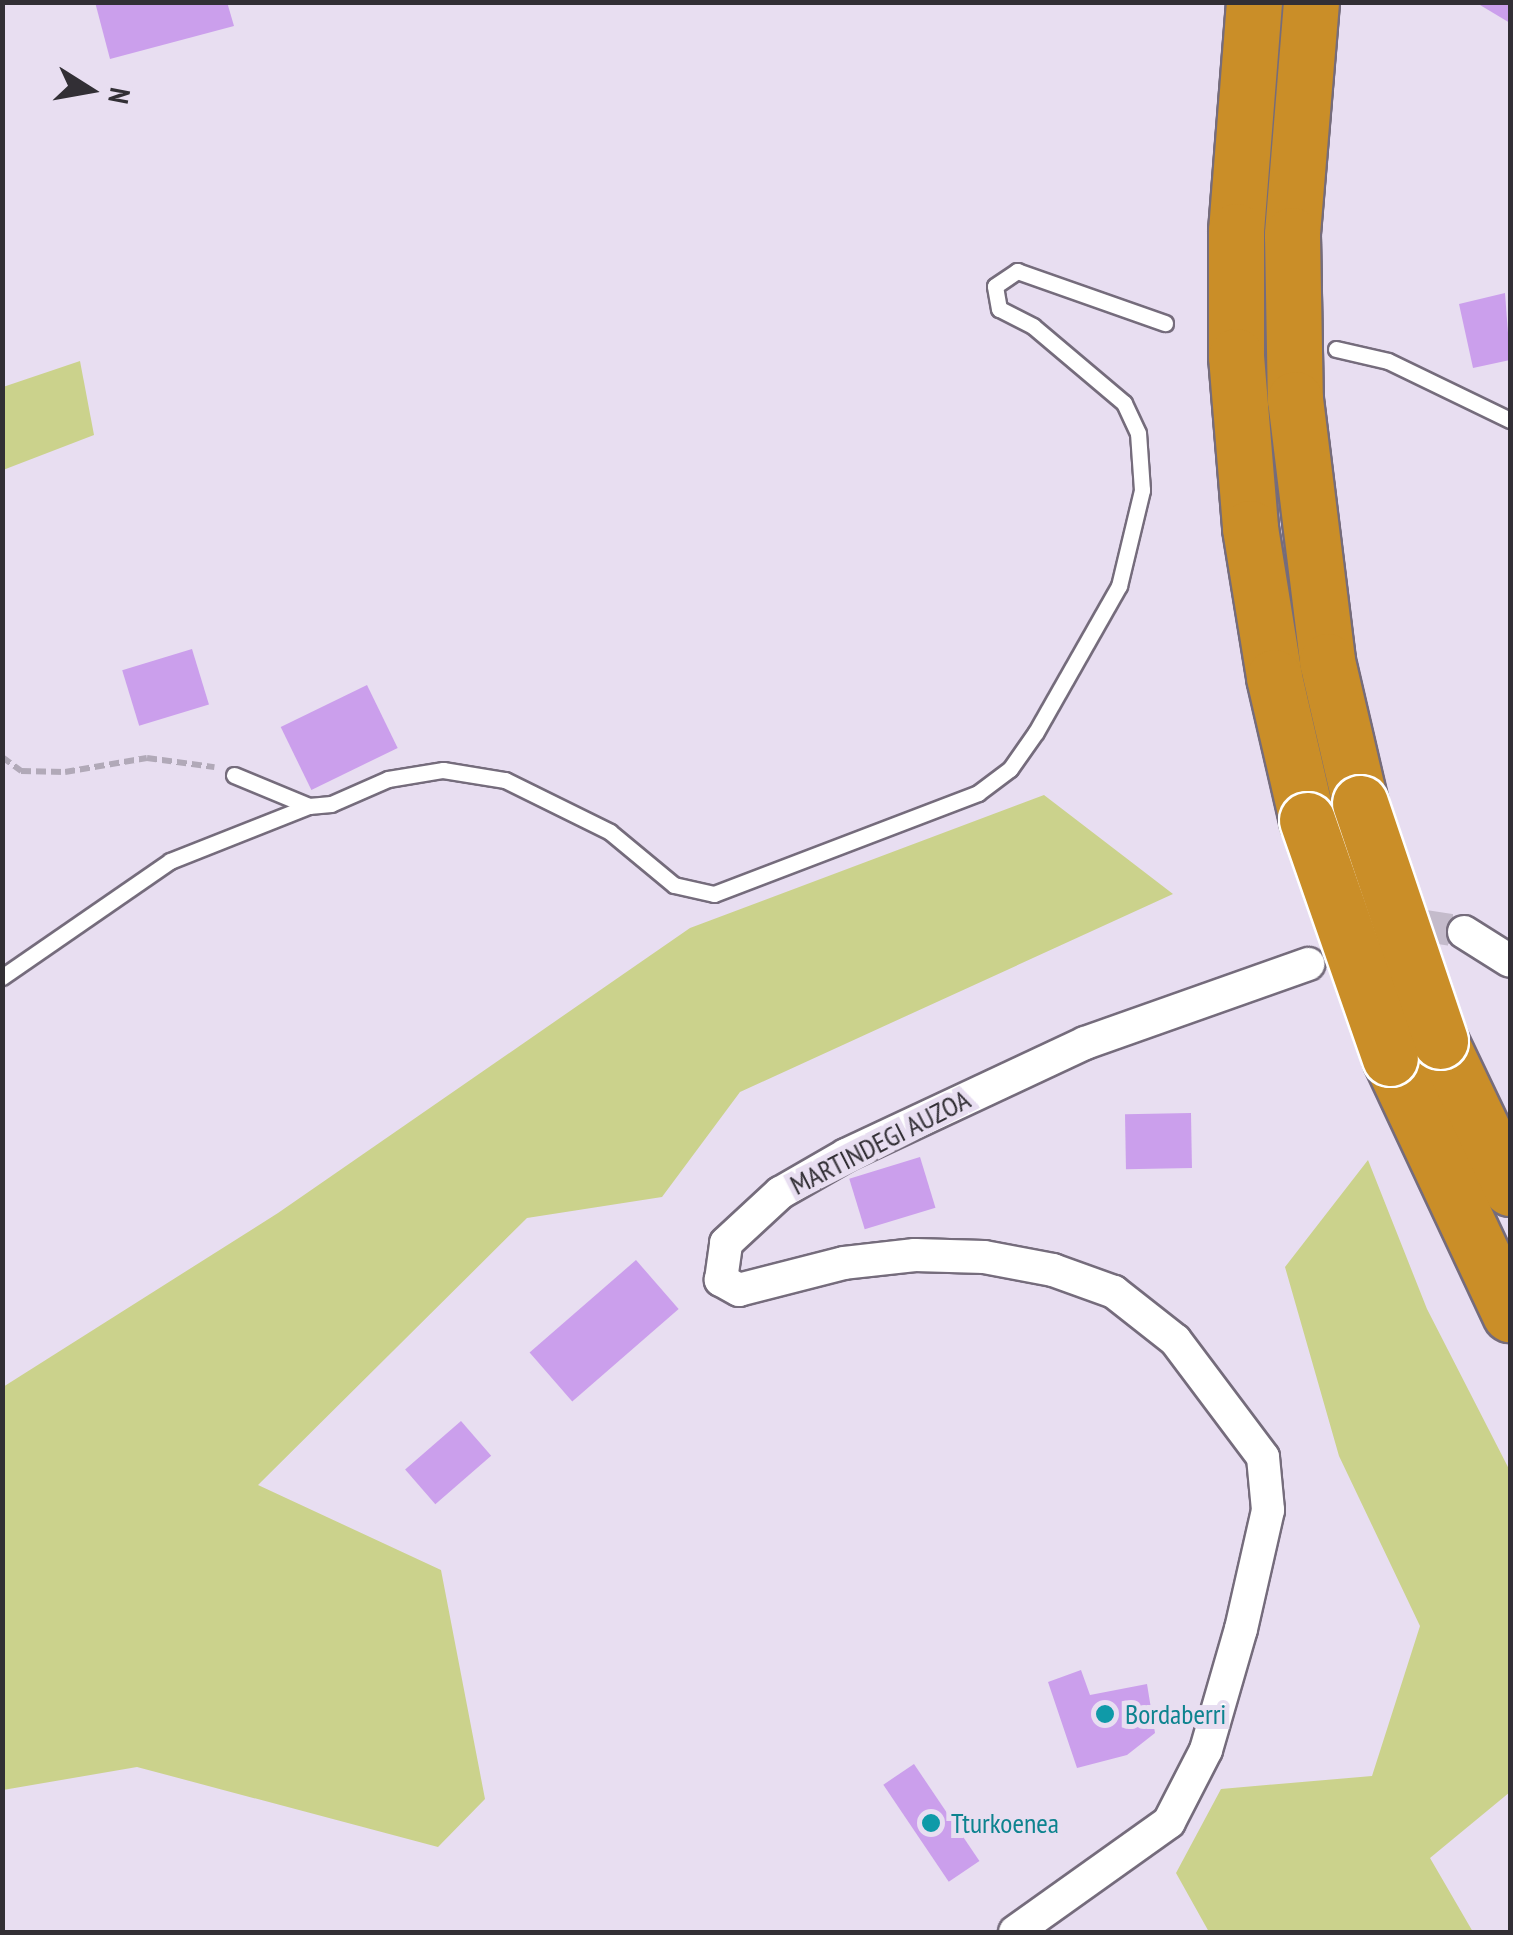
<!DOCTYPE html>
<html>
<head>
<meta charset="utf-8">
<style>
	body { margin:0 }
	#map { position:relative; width:1513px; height:1935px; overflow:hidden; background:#e8def1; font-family:"PT Sans Narrow",sans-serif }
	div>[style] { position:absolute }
	.green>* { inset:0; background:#cbd28c }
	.building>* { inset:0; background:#cb9fec; transform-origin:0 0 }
	.minor-tunnel>* { height:32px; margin-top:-16px; transform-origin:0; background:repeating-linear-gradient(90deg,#c4bbcb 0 32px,transparent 0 48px) }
	.path>* { height:6px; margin-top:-3px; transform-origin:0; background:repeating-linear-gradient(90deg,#b1a9b8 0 10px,transparent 0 15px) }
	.roads { filter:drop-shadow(2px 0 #756c7c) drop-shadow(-2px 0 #756c7c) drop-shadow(0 2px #756c7c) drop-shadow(0 -2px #756c7c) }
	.service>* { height:15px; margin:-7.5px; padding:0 7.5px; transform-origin:7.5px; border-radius:7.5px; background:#fff }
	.minor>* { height:32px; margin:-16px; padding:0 16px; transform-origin:16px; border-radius:16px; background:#fff }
	.motorway>* { height:55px; margin:-27.5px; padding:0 27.5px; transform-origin:27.5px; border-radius:27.5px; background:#ca8e28 }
	.bridges { filter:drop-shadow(2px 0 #fff) drop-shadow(-2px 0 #fff) drop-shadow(0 2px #fff) drop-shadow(0 -2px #fff) }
	.motorway-bridge>* { height:55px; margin:-27.5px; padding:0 27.5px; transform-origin:27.5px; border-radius:27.5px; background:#ca8e28 }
	.dots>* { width:28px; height:28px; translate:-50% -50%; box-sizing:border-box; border:5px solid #e8def1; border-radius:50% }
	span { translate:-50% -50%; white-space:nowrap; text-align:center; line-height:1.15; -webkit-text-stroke:10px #e8def1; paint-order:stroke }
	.street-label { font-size:28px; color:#322f35 }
	.culture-label { font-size:28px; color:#0d838f }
	.left { translate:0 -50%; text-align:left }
	.frame { position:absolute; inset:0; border:5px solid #322f35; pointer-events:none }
	.north { position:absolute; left:40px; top:40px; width:100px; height:100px; -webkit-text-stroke:8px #e8def1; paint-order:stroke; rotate:101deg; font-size:28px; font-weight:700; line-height:40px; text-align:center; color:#322f35 }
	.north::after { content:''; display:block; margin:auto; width:35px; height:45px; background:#322f35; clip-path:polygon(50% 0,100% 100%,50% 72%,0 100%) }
</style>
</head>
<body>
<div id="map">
	<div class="green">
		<i style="clip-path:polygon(80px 361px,94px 435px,3px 470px,3px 387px)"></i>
		<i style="clip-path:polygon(1044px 795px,1173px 894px,740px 1092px,662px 1197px,527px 1218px,258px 1485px,441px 1570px,485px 1799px,438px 1847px,137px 1767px,3px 1790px,3px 1387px,278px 1213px,690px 928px)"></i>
		<i style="clip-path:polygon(1368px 1160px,1427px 1309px,1510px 1471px,1510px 1792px,1430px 1858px,1473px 1932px,1209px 1932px,1176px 1873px,1221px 1789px,1372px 1776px,1420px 1626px,1339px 1456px,1285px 1267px)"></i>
	</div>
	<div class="building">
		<i style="clip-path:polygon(95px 2px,227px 2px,234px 26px,110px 59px)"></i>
		<i style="clip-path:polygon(1475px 2px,1510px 2px,1510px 23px)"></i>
		<i style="clip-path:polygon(1505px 293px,1510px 360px,1473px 368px,1459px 304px)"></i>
		<i style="left:192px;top:649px;width:58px;height:73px;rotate:73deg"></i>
		<i style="left:367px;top:685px;width:70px;height:96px;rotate:64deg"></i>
		<i style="left:1191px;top:1113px;width:55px;height:66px;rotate:89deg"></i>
		<i style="left:920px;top:1157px;width:53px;height:74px;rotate:73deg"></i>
		<i style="left:636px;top:1260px;width:65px;height:141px;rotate:49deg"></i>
		<i style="left:461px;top:1421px;width:46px;height:74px;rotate:49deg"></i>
		<i style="clip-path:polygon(1081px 1670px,1090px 1695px,1147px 1684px,1155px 1733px,1127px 1755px,1077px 1768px,1048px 1682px)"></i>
		<i style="left:914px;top:1764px;width:117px;height:37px;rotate:56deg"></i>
	</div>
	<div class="minor-tunnel">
		<i style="left:1388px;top:936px;width:33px;rotate:-20deg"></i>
		<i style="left:1419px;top:925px;width:46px;rotate:8.8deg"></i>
	</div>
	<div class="path">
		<i style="left:2px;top:757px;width:24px;rotate:36deg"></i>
		<i style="left:21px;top:771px;width:44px;rotate:1.3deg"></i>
		<i style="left:65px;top:772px;width:83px;rotate:-9.7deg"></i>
		<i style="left:147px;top:758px;width:68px;rotate:7.7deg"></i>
	</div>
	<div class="roads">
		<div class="service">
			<i style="left:1336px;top:349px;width:53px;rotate:13deg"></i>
			<i style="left:1388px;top:361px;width:136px;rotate:25.8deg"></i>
			<i style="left:234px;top:775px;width:81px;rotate:22.5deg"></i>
			<i style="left:309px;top:806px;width:22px;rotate:-5deg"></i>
			<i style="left:331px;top:804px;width:62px;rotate:-23.7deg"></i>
			<i style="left:388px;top:779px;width:56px;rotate:-9.3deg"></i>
			<i style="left:443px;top:770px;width:63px;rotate:9.2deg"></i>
			<i style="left:505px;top:780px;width:117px;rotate:26.3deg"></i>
			<i style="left:610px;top:832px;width:83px;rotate:39.6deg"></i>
			<i style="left:674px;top:885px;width:41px;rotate:12.7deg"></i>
			<i style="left:714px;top:894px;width:283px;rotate:-20.9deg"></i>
			<i style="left:978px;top:793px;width:40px;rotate:-37deg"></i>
			<i style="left:1010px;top:769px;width:45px;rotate:-54.9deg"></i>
			<i style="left:1036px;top:732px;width:168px;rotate:-60.4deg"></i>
			<i style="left:1119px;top:586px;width:99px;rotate:-76.5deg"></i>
			<i style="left:1142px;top:490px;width:57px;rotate:-94deg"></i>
			<i style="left:1138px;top:433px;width:33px;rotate:-115deg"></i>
			<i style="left:1124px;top:403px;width:119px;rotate:-139.8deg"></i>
			<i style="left:1033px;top:326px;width:38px;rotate:-153deg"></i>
			<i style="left:999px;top:309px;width:23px;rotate:-100deg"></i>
			<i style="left:995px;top:286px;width:27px;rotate:-34deg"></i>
			<i style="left:1017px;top:271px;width:157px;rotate:19.4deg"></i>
			<i style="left:2px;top:977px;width:204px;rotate:-34.6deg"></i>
			<i style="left:170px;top:861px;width:149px;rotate:-21.6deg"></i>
		</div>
		<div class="minor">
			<i style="left:1464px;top:932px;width:54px;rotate:32.2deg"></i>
			<i style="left:1015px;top:1932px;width:189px;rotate:-35.5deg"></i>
			<i style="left:1169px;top:1822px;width:81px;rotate:-62.8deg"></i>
			<i style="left:1206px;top:1750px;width:126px;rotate:-73.9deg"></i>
			<i style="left:1241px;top:1629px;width:122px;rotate:-77.2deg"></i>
			<i style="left:1268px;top:1510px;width:53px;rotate:-95.4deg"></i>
			<i style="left:1263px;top:1457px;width:146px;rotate:-126.9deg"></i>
			<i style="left:1175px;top:1340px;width:78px;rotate:-141.8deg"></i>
			<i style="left:1114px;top:1292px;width:65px;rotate:-160.2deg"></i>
			<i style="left:1053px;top:1270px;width:70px;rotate:-169.3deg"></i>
			<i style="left:984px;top:1257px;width:69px;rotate:-178.3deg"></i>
			<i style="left:915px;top:1255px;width:71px;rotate:173.6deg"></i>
			<i style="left:844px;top:1263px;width:108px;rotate:165.6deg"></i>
			<i style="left:739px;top:1290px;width:21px;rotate:-151deg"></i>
			<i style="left:721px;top:1280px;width:37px;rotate:-82deg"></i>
			<i style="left:726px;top:1243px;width:74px;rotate:-42.8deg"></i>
			<i style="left:780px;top:1193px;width:76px;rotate:-29.9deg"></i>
			<i style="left:846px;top:1155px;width:264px;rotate:-25.1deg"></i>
			<i style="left:1085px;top:1043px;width:237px;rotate:-19.5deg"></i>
		</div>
		<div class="motorway">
			<i style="left:1254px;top:2px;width:230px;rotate:94.5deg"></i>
			<i style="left:1236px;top:231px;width:125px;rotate:90deg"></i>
			<i style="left:1236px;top:356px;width:173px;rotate:85.3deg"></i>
			<i style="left:1250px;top:528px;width:151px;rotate:80.8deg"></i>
			<i style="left:1274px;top:677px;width:147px;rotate:77deg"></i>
			<i style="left:1311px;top:2px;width:234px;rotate:94.7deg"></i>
			<i style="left:1292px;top:235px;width:164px;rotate:89deg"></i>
			<i style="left:1295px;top:399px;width:264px;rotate:83deg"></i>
			<i style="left:1327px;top:661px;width:146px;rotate:76.9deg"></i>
			<i style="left:1440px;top:1041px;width:163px;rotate:64.5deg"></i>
			<i style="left:1390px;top:1058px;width:283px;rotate:64.9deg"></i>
		</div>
	</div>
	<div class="bridges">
		<div class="motorway-bridge">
			<i style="left:1360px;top:803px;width:251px;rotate:71.4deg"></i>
			<i style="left:1307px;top:820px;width:252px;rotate:70.8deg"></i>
		</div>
	</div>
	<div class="dots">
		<i style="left:1105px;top:1714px;background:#0f9aa8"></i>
		<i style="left:931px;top:1823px;background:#0f9aa8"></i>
	</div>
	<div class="street-label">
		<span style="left:880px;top:1142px;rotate:-27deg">MARTINDEGI AUZOA</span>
	</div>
	<div class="culture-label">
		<span class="left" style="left:1125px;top:1714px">Bordaberri</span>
		<span class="left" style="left:951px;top:1823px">Tturkoenea</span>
	</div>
	<div class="frame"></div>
	<div class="north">N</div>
</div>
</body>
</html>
